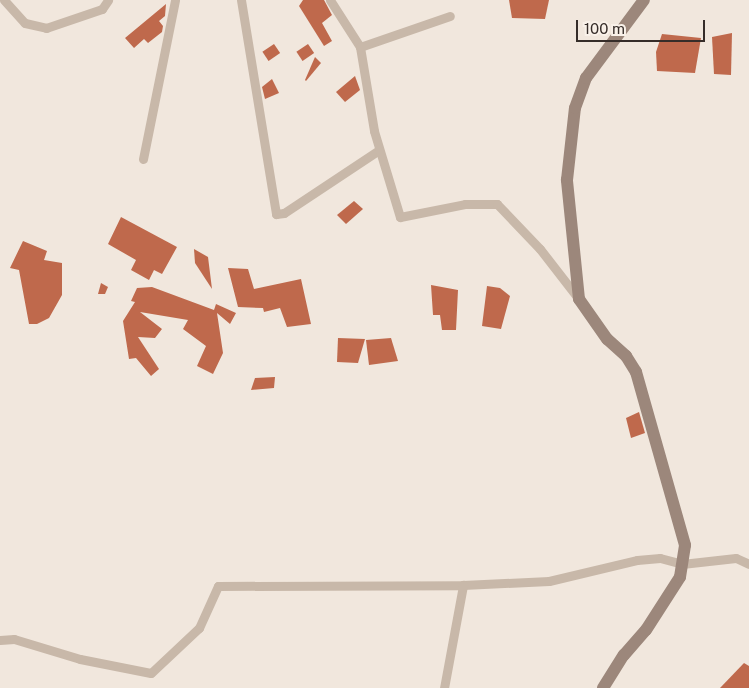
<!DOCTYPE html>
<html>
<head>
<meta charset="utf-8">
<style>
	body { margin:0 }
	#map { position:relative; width:749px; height:688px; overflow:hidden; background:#f1e7dd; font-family:"Public Sans",sans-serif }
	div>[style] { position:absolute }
	.building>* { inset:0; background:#bf694c; transform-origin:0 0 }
	.street>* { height:9px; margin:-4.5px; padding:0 4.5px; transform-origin:4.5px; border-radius:4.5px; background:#c8b8a9 }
	.secondary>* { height:12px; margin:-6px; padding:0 6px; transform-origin:6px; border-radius:6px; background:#9c877b }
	span { translate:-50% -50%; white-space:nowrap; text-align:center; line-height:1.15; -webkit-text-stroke:5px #f9f1e9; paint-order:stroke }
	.scale { position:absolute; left:576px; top:20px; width:129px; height:22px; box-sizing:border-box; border:2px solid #362d29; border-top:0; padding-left:6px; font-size:15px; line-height:18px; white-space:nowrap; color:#362d29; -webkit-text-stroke:4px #f9f1e9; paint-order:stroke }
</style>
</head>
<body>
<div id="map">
	<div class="building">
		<i style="clip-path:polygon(303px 0,324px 0,332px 15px,322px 23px,332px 41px,324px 46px,299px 6px)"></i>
		<i style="clip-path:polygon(509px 0,549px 0,545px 19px,512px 18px)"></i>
		<i style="clip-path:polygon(166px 4px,165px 16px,159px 21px,163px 26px,162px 32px,148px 43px,144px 39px,134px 48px,125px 38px)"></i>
		<i style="clip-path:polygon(732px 33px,731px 75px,714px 74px,712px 37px)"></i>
		<i style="clip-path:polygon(662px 34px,701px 38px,695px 73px,657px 71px,656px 52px)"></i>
		<i style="left:274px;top:44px;width:11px;height:14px;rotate:56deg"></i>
		<i style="left:308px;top:44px;width:11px;height:14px;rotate:56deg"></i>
		<i style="clip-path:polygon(315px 57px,321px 63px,306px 81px,305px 80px)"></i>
		<i style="clip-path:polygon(355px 76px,360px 90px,345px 102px,336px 92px)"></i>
		<i style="clip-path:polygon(272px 79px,279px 93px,265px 99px,262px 87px)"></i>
		<i style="clip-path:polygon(354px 201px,363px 209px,346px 224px,337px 215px)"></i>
		<i style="clip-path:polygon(121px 217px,177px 247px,162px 274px,154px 270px,149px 280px,131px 270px,136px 260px,108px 244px)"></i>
		<i style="clip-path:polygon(23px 241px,47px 251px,44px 260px,62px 263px,62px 295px,49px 318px,37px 324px,29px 324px,19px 270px,10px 268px)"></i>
		<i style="clip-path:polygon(194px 249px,208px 257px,212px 289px,195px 263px)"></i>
		<i style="clip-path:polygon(228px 268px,248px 269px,254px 289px,301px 279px,311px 324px,287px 327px,280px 308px,264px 312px,263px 308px,238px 307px)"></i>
		<i style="clip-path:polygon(101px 283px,108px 287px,105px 294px,98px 294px)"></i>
		<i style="clip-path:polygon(431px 285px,458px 290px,456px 330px,442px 330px,440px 315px,433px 315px)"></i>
		<i style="clip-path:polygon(487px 286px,500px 288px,510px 296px,501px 329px,482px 326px)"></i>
		<i style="clip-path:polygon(152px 287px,214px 310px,216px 304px,236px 313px,230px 324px,217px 313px,223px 353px,213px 374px,197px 366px,206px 346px,183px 329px,188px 320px,140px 312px,162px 329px,155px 338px,138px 337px,159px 369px,151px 376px,136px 358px,129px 359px,123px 321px,135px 302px,131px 301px,137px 288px)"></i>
		<i style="clip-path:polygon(338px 338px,365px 339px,358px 363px,337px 362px)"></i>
		<i style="clip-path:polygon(391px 338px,398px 361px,369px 365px,366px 340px)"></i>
		<i style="clip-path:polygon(275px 377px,274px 388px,251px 390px,255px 378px)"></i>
		<i style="clip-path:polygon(639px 412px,645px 433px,631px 438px,626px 418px)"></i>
		<i style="clip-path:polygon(744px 663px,749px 666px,749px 688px,720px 688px)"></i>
	</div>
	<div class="street">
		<i style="left:4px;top:0;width:31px;rotate:48deg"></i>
		<i style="left:25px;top:23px;width:22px;rotate:13deg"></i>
		<i style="left:46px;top:28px;width:59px;rotate:-18.7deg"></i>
		<i style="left:102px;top:9px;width:11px;rotate:-56deg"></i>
		<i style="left:241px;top:0;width:217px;rotate:80.7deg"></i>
		<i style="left:276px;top:214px;width:8px;rotate:-7deg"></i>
		<i style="left:284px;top:213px;width:114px;rotate:-33.6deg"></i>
		<i style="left:330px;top:0;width:56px;rotate:57.4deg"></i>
		<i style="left:360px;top:47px;width:85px;rotate:80.5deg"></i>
		<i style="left:374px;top:131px;width:90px;rotate:73.2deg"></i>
		<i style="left:400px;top:217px;width:66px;rotate:-11.3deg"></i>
		<i style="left:465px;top:204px;width:32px"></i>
		<i style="left:497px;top:204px;width:62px;rotate:46.3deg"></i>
		<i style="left:540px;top:249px;width:62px;rotate:52.2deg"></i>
		<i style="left:360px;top:47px;width:95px;rotate:-19deg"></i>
		<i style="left:143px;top:159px;width:162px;rotate:-78.6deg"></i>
		<i style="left:0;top:640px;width:14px;rotate:-4deg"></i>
		<i style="left:14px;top:639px;width:69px;rotate:16.9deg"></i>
		<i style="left:80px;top:659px;width:72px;rotate:11.2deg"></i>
		<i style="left:151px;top:673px;width:66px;rotate:-43.2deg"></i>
		<i style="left:199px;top:628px;width:46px;rotate:-65.7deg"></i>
		<i style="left:218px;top:586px;width:245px;rotate:-0.2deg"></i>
		<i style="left:463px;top:585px;width:86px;rotate:-2.7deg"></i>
		<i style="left:549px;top:581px;width:90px;rotate:-13.4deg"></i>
		<i style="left:637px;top:560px;width:23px;rotate:-5deg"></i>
		<i style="left:660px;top:558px;width:23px;rotate:15deg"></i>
		<i style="left:682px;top:564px;width:54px;rotate:-6.3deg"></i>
		<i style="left:736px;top:558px;width:14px;rotate:25deg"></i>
		<i style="left:444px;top:688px;width:105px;rotate:-79.5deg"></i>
	</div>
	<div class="secondary">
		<i style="left:603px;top:688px;width:39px;rotate:-58deg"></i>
		<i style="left:624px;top:655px;width:33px;rotate:-49deg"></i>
		<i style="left:646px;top:630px;width:63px;rotate:-57.3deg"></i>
		<i style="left:680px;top:577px;width:32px;rotate:-81deg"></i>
		<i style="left:685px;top:545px;width:180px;rotate:-105.8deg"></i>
		<i style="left:636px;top:372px;width:19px;rotate:-122deg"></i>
		<i style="left:626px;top:356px;width:25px;rotate:-138deg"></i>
		<i style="left:607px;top:339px;width:49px;rotate:-125deg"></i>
		<i style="left:579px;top:299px;width:120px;rotate:-95.8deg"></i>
		<i style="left:567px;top:180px;width:72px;rotate:-83.7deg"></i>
		<i style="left:575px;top:108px;width:32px;rotate:-70deg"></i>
		<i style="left:586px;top:78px;width:97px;rotate:-53.4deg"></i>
	</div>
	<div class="scale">100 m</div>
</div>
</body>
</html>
